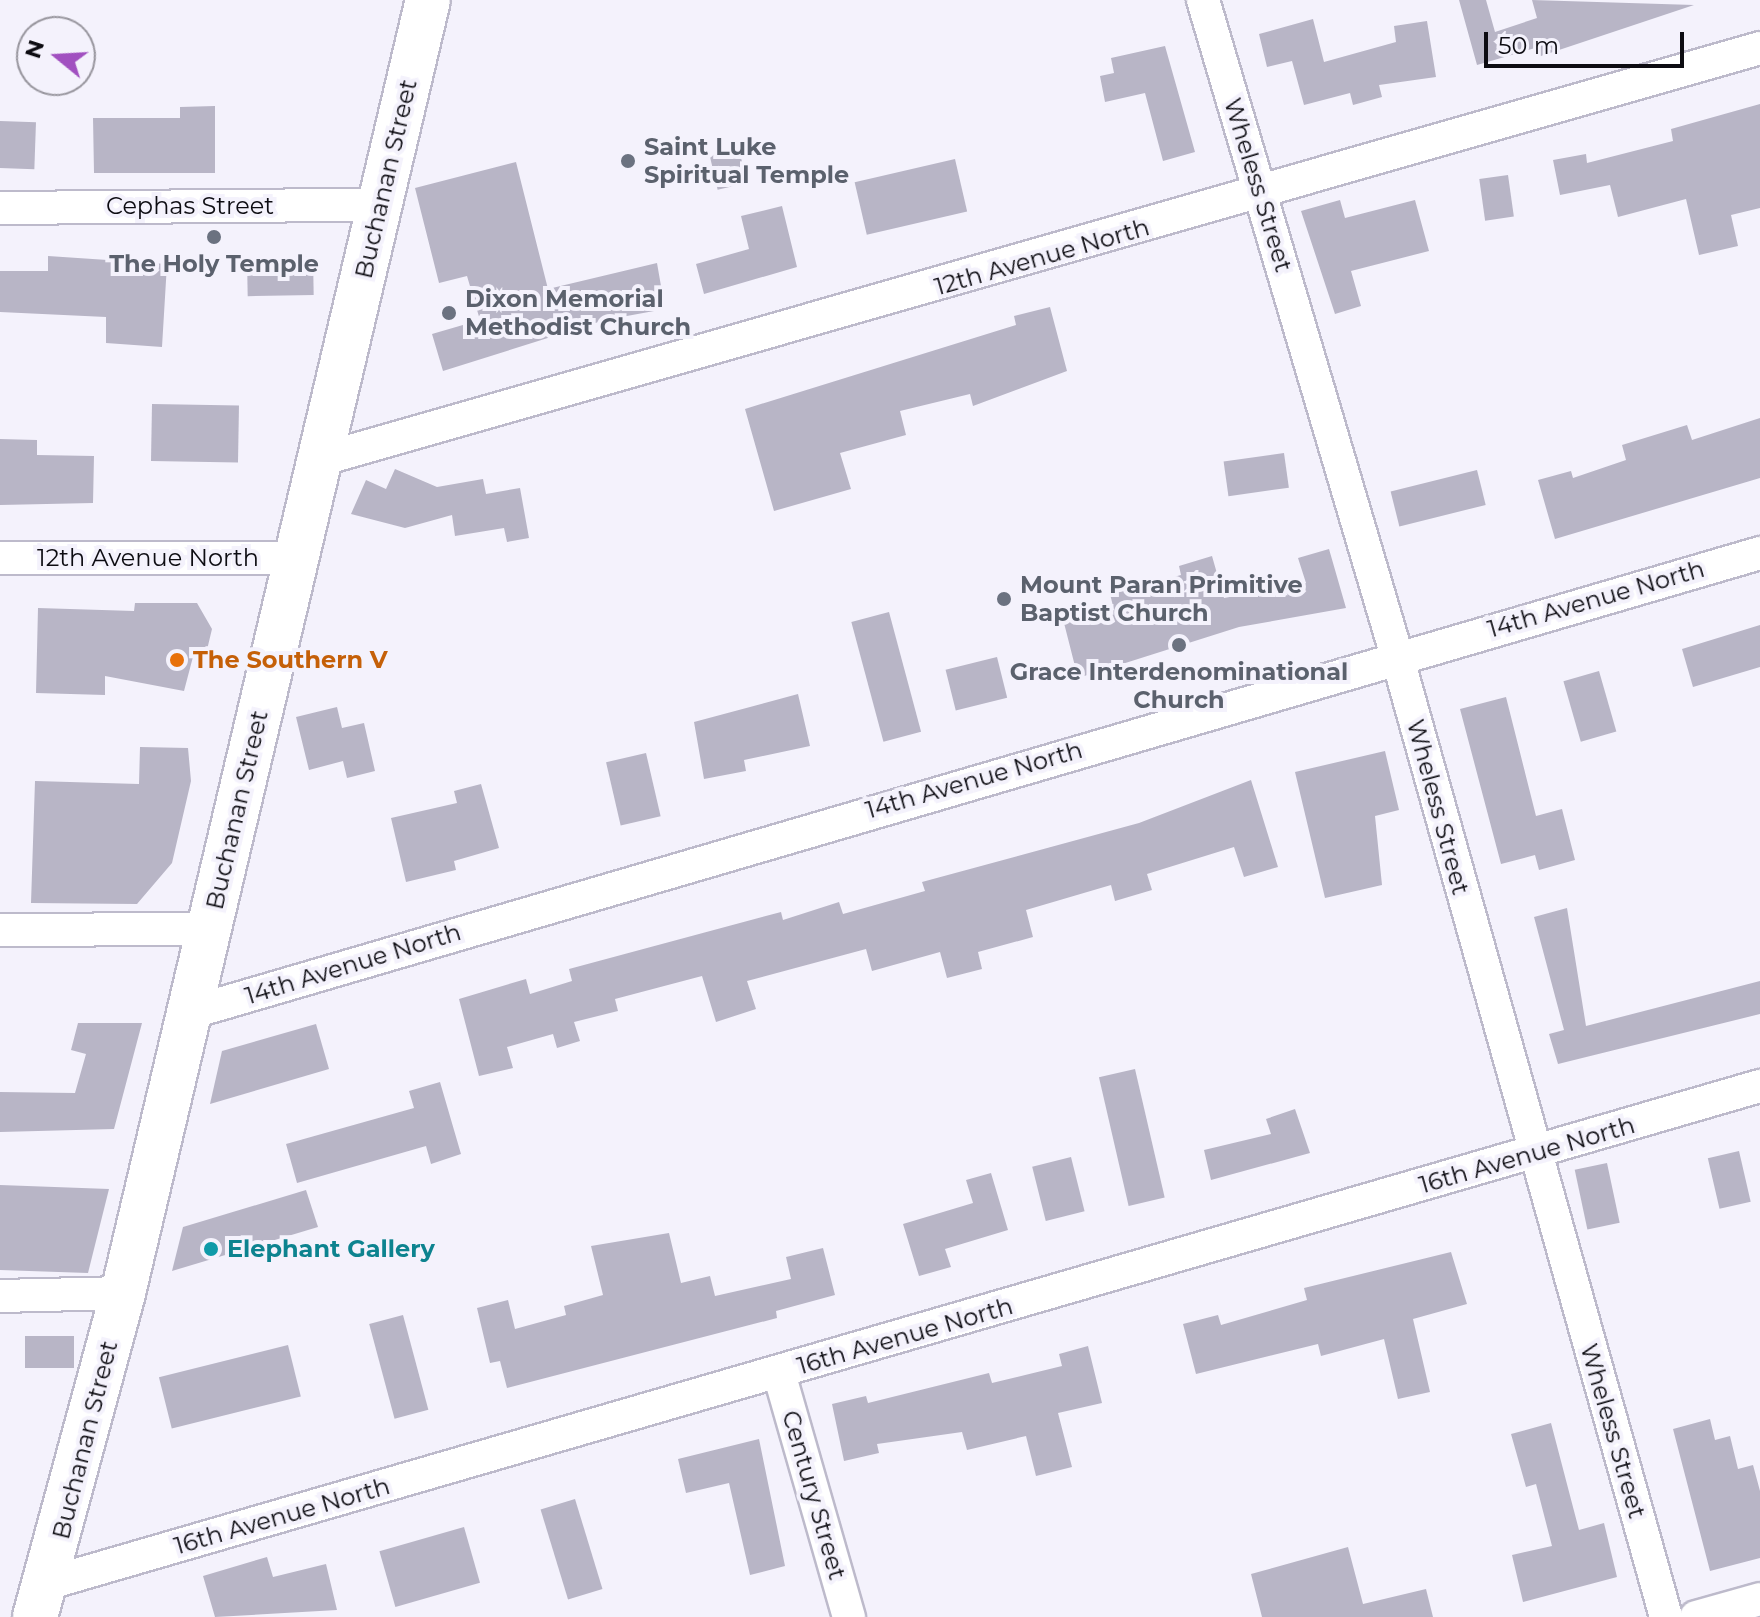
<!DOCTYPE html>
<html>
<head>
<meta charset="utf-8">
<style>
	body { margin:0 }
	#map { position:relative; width:1760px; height:1617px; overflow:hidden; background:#f4f2fc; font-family:Montserrat,sans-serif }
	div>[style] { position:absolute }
	.building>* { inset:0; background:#b8b5c6; transform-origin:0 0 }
	.roads { filter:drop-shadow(2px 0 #bdbacb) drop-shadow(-2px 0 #bdbacb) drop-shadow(0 2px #bdbacb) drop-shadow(0 -2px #bdbacb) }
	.street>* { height:32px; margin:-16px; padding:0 16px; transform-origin:16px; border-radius:16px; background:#fff }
	.secondary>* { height:44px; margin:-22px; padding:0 22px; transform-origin:22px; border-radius:22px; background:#fff }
	.dots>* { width:22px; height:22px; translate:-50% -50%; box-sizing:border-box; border:4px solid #f4f2fc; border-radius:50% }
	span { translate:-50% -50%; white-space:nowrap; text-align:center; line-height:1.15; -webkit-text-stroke:8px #f4f2fc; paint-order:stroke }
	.worship-label { font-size:24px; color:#5b616d; font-weight:700 }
	.left { translate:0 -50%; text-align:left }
	.street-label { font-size:24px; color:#0d0c12 }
	.food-label { font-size:24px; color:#c56008; font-weight:700 }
	.culture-label { font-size:24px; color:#0d838f; font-weight:700 }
	.north { position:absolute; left:16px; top:16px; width:80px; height:80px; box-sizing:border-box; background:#f4f2fc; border:2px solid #98969e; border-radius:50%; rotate:288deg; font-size:22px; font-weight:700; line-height:32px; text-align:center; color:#0d0c12 }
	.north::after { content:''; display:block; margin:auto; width:28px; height:36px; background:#a150c0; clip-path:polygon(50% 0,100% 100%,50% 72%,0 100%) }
	.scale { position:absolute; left:1484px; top:32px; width:200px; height:36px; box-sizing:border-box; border:4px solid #0d0c12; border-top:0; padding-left:10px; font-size:24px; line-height:28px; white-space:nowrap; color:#0d0c12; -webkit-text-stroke:6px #f4f2fc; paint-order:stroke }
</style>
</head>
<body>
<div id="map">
	<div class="building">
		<i style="clip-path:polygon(1459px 0,1486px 0,1495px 32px,1537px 18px,1532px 0,1694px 5px,1538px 57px,1535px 48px,1477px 65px)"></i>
		<i style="clip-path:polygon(1313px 19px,1324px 62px,1396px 42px,1394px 26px,1427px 21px,1436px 77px,1379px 85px,1382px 97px,1353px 105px,1350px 93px,1304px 105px,1292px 61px,1267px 67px,1259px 34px)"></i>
		<i style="clip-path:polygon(1165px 46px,1195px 152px,1163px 161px,1145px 93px,1105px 102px,1100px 76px,1114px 73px,1111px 58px)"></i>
		<i style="clip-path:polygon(1760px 104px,1760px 208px,1731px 215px,1738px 246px,1699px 255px,1686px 199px,1618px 217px,1610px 185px,1560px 195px,1553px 160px,1586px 154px,1587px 163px,1673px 141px,1671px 129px)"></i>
		<i style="clip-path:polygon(215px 106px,215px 173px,94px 173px,93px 118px,180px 118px,180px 107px)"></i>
		<i style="left:0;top:121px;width:36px;height:47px;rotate:2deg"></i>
		<i style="left:739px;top:149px;width:35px;height:30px;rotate:77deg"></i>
		<i style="left:955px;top:159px;width:54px;height:103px;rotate:77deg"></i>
		<i style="clip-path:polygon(516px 162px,548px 289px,657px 263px,665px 309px,605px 320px,443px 371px,432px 334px,480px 320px,467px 276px,439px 283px,415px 188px)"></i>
		<i style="left:1508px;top:175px;width:42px;height:29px;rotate:82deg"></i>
		<i style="clip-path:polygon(1340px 200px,1345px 218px,1415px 200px,1429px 251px,1351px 271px,1361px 306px,1335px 314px,1301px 211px)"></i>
		<i style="clip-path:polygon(782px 206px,797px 267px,704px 294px,696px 264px,749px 249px,741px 216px)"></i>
		<i style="clip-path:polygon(48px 256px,167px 264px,162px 347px,106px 343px,106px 317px,0 312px,0 271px,48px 271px)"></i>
		<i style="left:313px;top:256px;width:39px;height:66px;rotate:89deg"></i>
		<i style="clip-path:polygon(1050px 307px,1067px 371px,973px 406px,970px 394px,900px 411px,906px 435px,840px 453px,851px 489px,774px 511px,745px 409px,1016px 325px,1014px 316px)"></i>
		<i style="left:152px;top:404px;width:87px;height:57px;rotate:1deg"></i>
		<i style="clip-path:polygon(1760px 418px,1760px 478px,1555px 539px,1538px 480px,1571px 471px,1573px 478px,1626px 460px,1622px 445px,1687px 425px,1692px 440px)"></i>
		<i style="clip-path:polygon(0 439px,37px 440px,37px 455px,94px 456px,93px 503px,0 505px)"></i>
		<i style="left:1284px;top:453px;width:35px;height:61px;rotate:82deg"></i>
		<i style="clip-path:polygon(395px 469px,437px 487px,483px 479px,486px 494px,520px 488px,529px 538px,507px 542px,504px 528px,455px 536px,452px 515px,405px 528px,351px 514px,366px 480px,386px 489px)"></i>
		<i style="left:1477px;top:470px;width:36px;height:89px;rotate:76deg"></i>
		<i style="clip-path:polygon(1329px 549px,1346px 608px,1239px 627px,1078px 678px,1064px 623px,1114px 610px,1110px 594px,1181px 575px,1179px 566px,1212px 556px,1224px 598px,1306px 583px,1298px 558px)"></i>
		<i style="clip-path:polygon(135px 603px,197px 603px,212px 629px,206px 654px,194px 653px,184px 691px,105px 676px,105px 695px,36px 693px,38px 608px,134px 611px)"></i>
		<i style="left:889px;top:612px;width:124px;height:39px;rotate:75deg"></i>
		<i style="clip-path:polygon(1760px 625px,1760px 667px,1693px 687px,1682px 649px)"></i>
		<i style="left:997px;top:657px;width:42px;height:53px;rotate:76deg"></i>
		<i style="left:1599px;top:671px;width:63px;height:37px;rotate:74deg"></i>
		<i style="clip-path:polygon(798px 694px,810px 746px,744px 760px,746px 771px,704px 779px,694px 722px)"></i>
		<i style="clip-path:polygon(1506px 697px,1536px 816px,1562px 809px,1575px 860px,1539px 870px,1535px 855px,1501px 864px,1460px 709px)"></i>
		<i style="clip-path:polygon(337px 707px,342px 728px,364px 723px,375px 771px,347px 778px,343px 761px,309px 770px,296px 717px)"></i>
		<i style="clip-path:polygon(140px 747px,188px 748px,191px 781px,172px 863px,137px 904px,31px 903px,35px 781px,139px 784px)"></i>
		<i style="clip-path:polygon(1385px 751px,1399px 810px,1375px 816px,1382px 885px,1325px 898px,1295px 772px)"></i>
		<i style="left:646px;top:753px;width:65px;height:41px;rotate:77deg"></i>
		<i style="clip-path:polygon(1251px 780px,1278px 867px,1244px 877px,1234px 847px,1147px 874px,1152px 890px,1115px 901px,1111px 885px,1026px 910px,1033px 937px,978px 952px,982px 969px,947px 978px,940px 952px,872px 971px,866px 949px,747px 981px,756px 1009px,716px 1022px,702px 976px,615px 999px,618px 1011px,574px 1022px,580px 1041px,557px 1048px,553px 1034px,507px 1047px,513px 1068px,479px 1076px,459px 999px,526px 979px,530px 994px,572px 981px,569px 969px,781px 912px,783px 920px,839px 902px,843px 914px,925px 891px,922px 882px,1139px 823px)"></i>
		<i style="clip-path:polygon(481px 784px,499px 848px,454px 861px,456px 870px,406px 882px,391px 818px,457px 803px,454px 791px)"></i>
		<i style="clip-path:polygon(1567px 908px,1586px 1026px,1760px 981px,1760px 1014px,1558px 1064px,1549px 1034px,1564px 1030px,1534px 917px)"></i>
		<i style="clip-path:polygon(78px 1023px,142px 1023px,114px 1129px,0 1132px,0 1092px,75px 1093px,86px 1054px,71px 1050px)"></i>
		<i style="clip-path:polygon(316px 1024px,329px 1069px,210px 1104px,222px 1051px)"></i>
		<i style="left:1135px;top:1069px;width:132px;height:37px;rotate:77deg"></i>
		<i style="clip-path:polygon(440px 1082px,461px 1154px,431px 1164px,426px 1146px,297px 1183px,286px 1144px,414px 1108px,409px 1091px)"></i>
		<i style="clip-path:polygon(1295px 1109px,1310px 1153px,1211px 1180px,1204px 1150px,1271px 1134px,1266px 1119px)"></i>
		<i style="left:1739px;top:1151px;width:52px;height:32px;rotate:77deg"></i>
		<i style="left:1071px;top:1157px;width:56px;height:40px;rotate:76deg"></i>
		<i style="left:1607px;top:1163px;width:61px;height:33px;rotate:78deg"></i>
		<i style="clip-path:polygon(991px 1173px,1008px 1230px,945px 1249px,951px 1267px,919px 1276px,903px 1224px,973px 1203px,966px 1180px)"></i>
		<i style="clip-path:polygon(0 1185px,109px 1189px,88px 1273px,0 1270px)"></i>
		<i style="clip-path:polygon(306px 1190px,318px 1227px,172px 1271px,183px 1227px)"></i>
		<i style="clip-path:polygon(669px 1233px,681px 1283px,710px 1276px,715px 1296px,791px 1279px,786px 1257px,823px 1248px,835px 1295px,776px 1311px,777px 1318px,507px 1388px,500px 1361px,490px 1363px,477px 1308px,508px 1300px,515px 1329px,566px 1315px,564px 1306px,603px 1295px,591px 1246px)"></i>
		<i style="clip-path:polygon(1451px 1252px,1467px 1304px,1413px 1319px,1430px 1392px,1398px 1399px,1384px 1339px,1321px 1356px,1318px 1344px,1196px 1374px,1183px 1324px,1218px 1315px,1221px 1325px,1307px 1300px,1304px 1288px)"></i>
		<i style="left:403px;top:1315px;width:98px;height:35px;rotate:75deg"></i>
		<i style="left:25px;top:1336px;width:49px;height:32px"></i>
		<i style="left:288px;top:1345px;width:53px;height:133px;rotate:76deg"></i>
		<i style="clip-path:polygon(1088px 1346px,1102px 1403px,1058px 1413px,1072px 1467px,1036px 1476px,1026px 1436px,967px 1450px,962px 1432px,877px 1444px,879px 1453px,844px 1461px,832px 1404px,866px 1396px,868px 1403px,989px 1373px,992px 1383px,1062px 1366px,1059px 1354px)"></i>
		<i style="clip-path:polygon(1710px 1419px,1715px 1440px,1730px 1436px,1738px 1469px,1753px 1465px,1760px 1491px,1760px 1558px,1710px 1571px,1673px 1429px)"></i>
		<i style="clip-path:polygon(1551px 1423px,1579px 1530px,1604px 1523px,1617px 1577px,1523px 1602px,1512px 1555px,1552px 1546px,1536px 1484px,1526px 1487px,1511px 1434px)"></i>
		<i style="clip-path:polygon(759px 1439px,785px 1566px,750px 1575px,729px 1483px,686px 1493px,678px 1459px)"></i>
		<i style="left:575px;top:1499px;width:94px;height:36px;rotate:73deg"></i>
		<i style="left:464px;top:1527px;width:58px;height:88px;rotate:74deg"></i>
		<i style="clip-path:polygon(1348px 1547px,1363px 1604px,1426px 1589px,1433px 1617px,1262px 1617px,1251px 1574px)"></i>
		<i style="clip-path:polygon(267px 1557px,273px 1577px,326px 1564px,337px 1610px,215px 1617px,203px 1576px)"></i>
	</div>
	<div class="roads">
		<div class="street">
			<i style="left:1203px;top:0;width:684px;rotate:73.53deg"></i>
			<i style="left:1397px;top:656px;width:998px;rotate:74.36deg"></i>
			<i style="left:0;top:208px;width:380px;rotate:-0.5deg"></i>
			<i style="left:323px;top:459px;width:1495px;rotate:-15.96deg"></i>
			<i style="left:0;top:558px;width:297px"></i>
			<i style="left:0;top:930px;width:209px;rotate:-0.3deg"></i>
			<i style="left:189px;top:1013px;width:1637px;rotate:-16.32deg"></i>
			<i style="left:0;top:1296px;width:123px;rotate:-1.4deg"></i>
			<i style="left:779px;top:1373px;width:254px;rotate:74deg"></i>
			<i style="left:49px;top:1583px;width:1782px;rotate:-16.2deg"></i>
			<i style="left:1696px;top:1617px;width:66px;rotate:-15.7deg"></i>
		</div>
		<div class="secondary">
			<i style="left:35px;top:1617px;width:336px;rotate:-74.8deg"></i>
			<i style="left:123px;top:1293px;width:1328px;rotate:-76.73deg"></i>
		</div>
	</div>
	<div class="dots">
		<i style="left:628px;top:161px;background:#6b7280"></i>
		<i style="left:214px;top:237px;background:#6b7280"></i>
		<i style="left:449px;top:313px;background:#6b7280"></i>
		<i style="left:1004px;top:599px;background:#6b7280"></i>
		<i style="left:1179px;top:645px;background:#6b7280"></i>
		<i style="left:177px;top:660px;background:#e8710a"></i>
		<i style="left:211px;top:1249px;background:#0f9aa8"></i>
	</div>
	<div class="worship-label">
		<span class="left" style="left:644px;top:161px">Saint Luke<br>Spiritual Temple</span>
		<span style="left:214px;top:264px">The Holy Temple</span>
		<span class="left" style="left:465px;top:313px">Dixon Memorial<br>Methodist Church</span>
		<span class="left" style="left:1020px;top:599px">Mount Paran Primitive<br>Baptist Church</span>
		<span style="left:1179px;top:686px">Grace Interdenominational<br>Church</span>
	</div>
	<div class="street-label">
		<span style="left:386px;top:179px;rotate:-77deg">Buchanan Street</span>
		<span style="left:1258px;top:185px;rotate:73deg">Wheless Street</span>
		<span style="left:190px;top:206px">Cephas Street</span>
		<span style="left:1042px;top:257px;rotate:-16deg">12th Avenue North</span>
		<span style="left:148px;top:558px">12th Avenue North</span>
		<span style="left:1596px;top:599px;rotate:-16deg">14th Avenue North</span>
		<span style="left:974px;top:780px;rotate:-16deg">14th Avenue North</span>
		<span style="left:1438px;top:807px;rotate:75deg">Wheless Street</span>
		<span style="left:237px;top:810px;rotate:-77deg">Buchanan Street</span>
		<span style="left:353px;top:964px;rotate:-17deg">14th Avenue North</span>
		<span style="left:1527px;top:1155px;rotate:-16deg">16th Avenue North</span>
		<span style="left:905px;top:1336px;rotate:-16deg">16th Avenue North</span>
		<span style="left:1613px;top:1431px;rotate:74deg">Wheless Street</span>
		<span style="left:85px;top:1440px;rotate:-76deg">Buchanan Street</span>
		<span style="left:814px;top:1495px;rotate:74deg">Century Street</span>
		<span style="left:282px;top:1516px;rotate:-16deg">16th Avenue North</span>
	</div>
	<div class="food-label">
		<span class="left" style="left:193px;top:660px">The Southern V</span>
	</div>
	<div class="culture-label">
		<span class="left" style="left:227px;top:1249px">Elephant Gallery</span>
	</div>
	<div class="north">N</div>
	<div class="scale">50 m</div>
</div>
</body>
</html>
